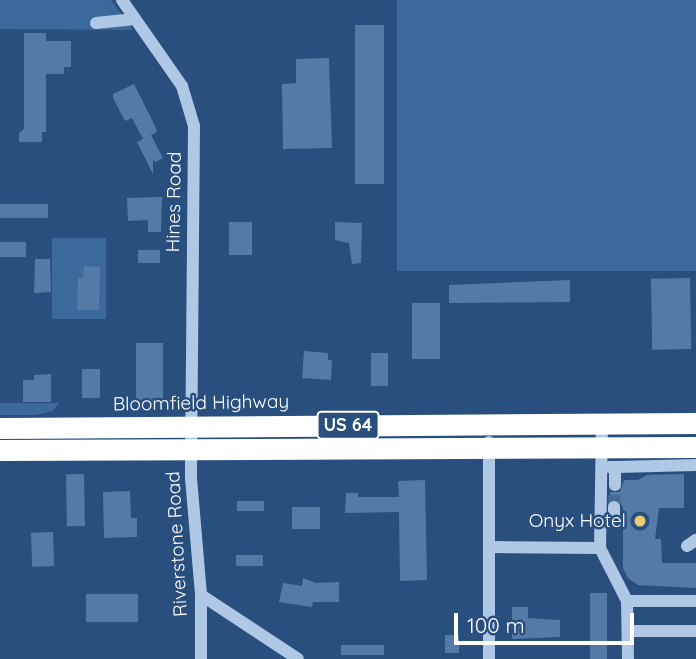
<!DOCTYPE html>
<html>
<head>
<meta charset="utf-8">
<style>
  body { margin:0 }
  #map { position:relative; width:696px; height:659px; overflow:hidden; background:#284f7e; font-family:Quicksand,sans-serif }
  div>[style] { position:absolute }
  .green>* { inset:0; background:#3c699b; transform-origin:0 0 }
  .building>* { inset:0; background:#547ba8; transform-origin:0 0 }
  .minor-tunnel>* { height:12px; margin-top:-6px; transform-origin:0; background:repeating-linear-gradient(90deg,#486991 0 12px,transparent 0 18px) }
  .minor>* { height:12px; margin:-6px; padding:0 6px; transform-origin:6px; border-radius:6px; background:#aec8e5 }
  .highway>* { height:21px; margin:-10.5px; padding:0 10.5px; transform-origin:10.5px; border-radius:10.5px; background:#fff }
  .dots>* { width:19px; height:19px; translate:-50% -50%; box-sizing:border-box; border:4px solid #284f7e; border-radius:50% }
  span { translate:-50% -50%; white-space:nowrap; text-align:center; line-height:1.15; -webkit-text-stroke:5px #284f7e; paint-order:stroke }
  .shield-label span { padding:2px 5px; background:#284f7e; border:2px solid; border-radius:5px; -webkit-text-stroke-width:0 }
  .shield-label { font-size:18px; color:#fff; font-weight:700 }
  .street-label { font-size:19px; color:#fff }
  .poi-label { font-size:19px; color:#fff }
  .right { translate:-100% -50%; text-align:right }
  .scale { position:absolute; left:454px; top:613px; width:180px; height:32px; box-sizing:border-box; border:4px solid #fff; border-top:0; padding-left:9px; font-size:21px; line-height:24px; white-space:nowrap; color:#fff; -webkit-text-stroke:5px #284f7e; paint-order:stroke }
</style>
</head>
<body>
<div id="map">
  <div class="green">
    <div style="clip-path:polygon(0 0,111px 0,133px 30px,0 29px)"></div>
    <div style="left:397px;top:0;width:299px;height:271px"></div>
    <div style="left:52px;top:238px;width:54px;height:81px"></div>
    <div style="clip-path:polygon(0 403px,59px 403px,53px 411px,36px 415px,0 415px)"></div>
  </div>
  <div class="building">
    <div style="left:384px;top:25px;width:159px;height:29px;rotate:90deg"></div>
    <div style="clip-path:polygon(24px 33px,46px 33px,46px 41px,71px 41px,71px 67px,64px 67px,64px 74px,46px 74px,46px 132px,42px 132px,42px 142px,19px 142px,19px 133px,24px 129px)"></div>
    <div style="clip-path:polygon(329px 58px,332px 148px,283px 149px,282px 84px,296px 83px,296px 59px)"></div>
    <div style="clip-path:polygon(134px 84px,155px 126px,157px 132px,151px 135px,163px 158px,155px 162px,153px 159px,153px 174px,137px 142px,143px 139px,132px 118px,125px 121px,113px 98px,113px 94px)"></div>
    <div style="clip-path:polygon(162px 197px,161px 232px,148px 232px,148px 220px,128px 221px,127px 198px)"></div>
    <div style="left:48px;top:204px;width:14px;height:48px;rotate:90deg"></div>
    <div style="left:229px;top:222px;width:23px;height:33px"></div>
    <div style="clip-path:polygon(335px 222px,362px 223px,361px 263px,352px 264px,349px 243px,335px 240px)"></div>
    <div style="left:0;top:242px;width:26px;height:15px"></div>
    <div style="left:160px;top:250px;width:13px;height:22px;rotate:90deg"></div>
    <div style="clip-path:polygon(35px 259px,50px 259px,51px 292px,34px 293px)"></div>
    <div style="clip-path:polygon(84px 266px,100px 267px,99px 310px,77px 310px,78px 278px,83px 278px)"></div>
    <div style="left:690px;top:278px;width:71px;height:39px;rotate:89deg"></div>
    <div style="clip-path:polygon(570px 280px,570px 302px,449px 303px,449px 285px)"></div>
    <div style="left:412px;top:303px;width:28px;height:56px"></div>
    <div style="left:136px;top:343px;width:27px;height:60px"></div>
    <div style="clip-path:polygon(304px 351px,328px 353px,328px 360px,332px 360px,331px 380px,302px 378px)"></div>
    <div style="left:371px;top:353px;width:17px;height:33px"></div>
    <div style="left:82px;top:369px;width:18px;height:29px"></div>
    <div style="clip-path:polygon(51px 374px,51px 402px,23px 402px,23px 380px,34px 380px,34px 375px)"></div>
    <div style="left:84px;top:474px;width:52px;height:18px;rotate:89deg"></div>
    <div style="clip-path:polygon(684px 474px,684px 508px,659px 508px,655px 539px,661px 539px,662px 563px,696px 563px,696px 588px,638px 585px,628px 578px,623px 568px,623px 507px,618px 499px,610px 500px,610px 492px,620px 492px,624px 480px,638px 480px,647px 475px)"></div>
    <div style="clip-path:polygon(425px 480px,427px 580px,400px 581px,399px 512px,345px 513px,346px 493px,358px 493px,358px 497px,399px 497px,398px 481px)"></div>
    <div style="clip-path:polygon(130px 491px,131px 518px,137px 518px,137px 537px,104px 538px,103px 492px)"></div>
    <div style="left:237px;top:501px;width:27px;height:10px"></div>
    <div style="left:320px;top:507px;width:22px;height:28px;rotate:90deg"></div>
    <div style="left:53px;top:532px;width:34px;height:22px;rotate:88deg"></div>
    <div style="left:236px;top:555px;width:27px;height:11px"></div>
    <div style="clip-path:polygon(303px 578px,316px 583px,339px 582px,339px 602px,313px 602px,312px 607px,279px 602px,283px 583px,302px 586px)"></div>
    <div style="left:590px;top:593px;width:17px;height:66px"></div>
    <div style="left:86px;top:594px;width:52px;height:28px"></div>
    <div style="clip-path:polygon(512px 607px,528px 607px,528px 618px,560px 620px,560px 637px,512px 639px)"></div>
    <div style="left:445px;top:635px;width:14px;height:18px"></div>
    <div style="left:341px;top:645px;width:43px;height:10px"></div>
  </div>
  <div class="minor-tunnel">
    <div style="left:614px;top:507px;width:22px;rotate:-87deg"></div>
  </div>
  <div class="minor">
    <div style="left:122px;top:0;width:105px;rotate:55.1deg"></div>
    <div style="left:182px;top:86px;width:42px;rotate:73.3deg"></div>
    <div style="left:194px;top:126px;width:352px;rotate:90.5deg"></div>
    <div style="left:191px;top:478px;width:117px;rotate:85.1deg"></div>
    <div style="left:201px;top:595px;width:64px;rotate:90deg"></div>
    <div style="left:96px;top:23px;width:39px;rotate:-6deg"></div>
    <div style="left:602px;top:424px;width:124px;rotate:90.9deg"></div>
    <div style="left:600px;top:548px;width:59px;rotate:63deg"></div>
    <div style="left:627px;top:601px;width:69px"></div>
    <div style="left:609px;top:467px;width:6px"></div>
    <div style="left:615px;top:467px;width:18px;rotate:90deg"></div>
    <div style="left:615px;top:467px;width:81px;rotate:-1.4deg"></div>
    <div style="left:600px;top:520px;width:14px"></div>
    <div style="left:614px;top:520px;width:13px;rotate:-90deg"></div>
    <div style="left:687px;top:546px;width:11px;rotate:-34deg"></div>
    <div style="left:490px;top:547px;width:110px;rotate:0.5deg"></div>
    <div style="left:201px;top:595px;width:116px;rotate:33.4deg"></div>
    <div style="left:627px;top:601px;width:58px;rotate:89deg"></div>
    <div style="left:628px;top:631px;width:68px"></div>
    <div style="left:489px;top:659px;width:217px;rotate:-90deg"></div>
  </div>
  <div class="highway">
    <div style="left:0;top:428px;width:696px;rotate:-0.41deg"></div>
    <div style="left:0;top:450px;width:696px;rotate:-0.25deg"></div>
  </div>
  <div class="dots">
    <div style="left:640px;top:521px;background:#ecc774"></div>
  </div>
  <div class="shield-label">
    <span style="left:348px;top:425px">US 64</span>
  </div>
  <div class="street-label">
    <span style="left:174px;top:202px;rotate:-89deg">Hines Road</span>
    <span style="left:201px;top:403px;rotate:-1deg">Bloomfield Highway</span>
    <span style="left:177px;top:544px;rotate:-93deg">Riverstone Road</span>
  </div>
  <div class="poi-label">
    <span class="right" style="left:626px;top:521px">Onyx Hotel</span>
  </div>
  <div class="scale">100 m</div>
</div>
</body>
</html>
